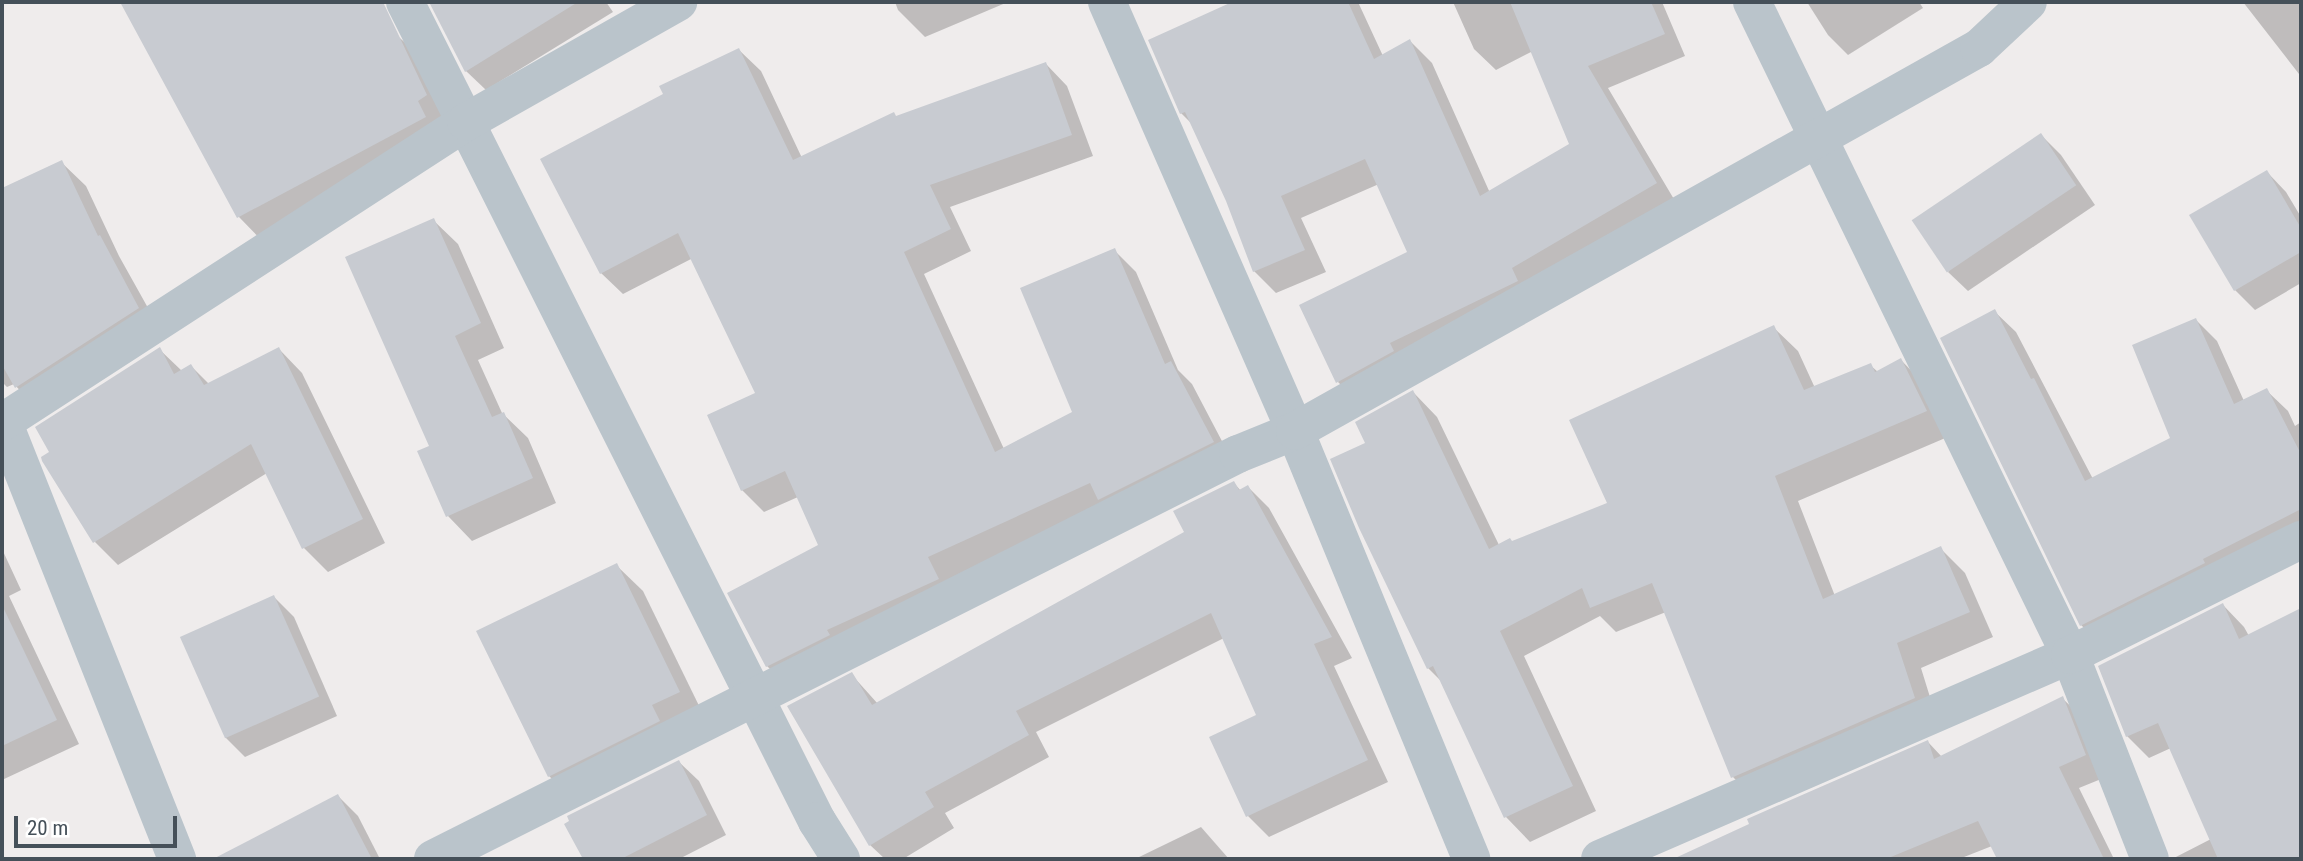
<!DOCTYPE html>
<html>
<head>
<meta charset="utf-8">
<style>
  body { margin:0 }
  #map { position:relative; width:2303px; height:861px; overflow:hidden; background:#efecec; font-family:"Roboto Condensed",sans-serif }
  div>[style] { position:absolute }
  .shadow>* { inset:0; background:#0003 }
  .building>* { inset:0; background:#c8cbd1; transform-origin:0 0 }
  .street>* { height:38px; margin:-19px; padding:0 19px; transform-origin:19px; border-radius:19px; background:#bac4cb }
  span { translate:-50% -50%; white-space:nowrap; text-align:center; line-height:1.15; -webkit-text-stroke:6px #fff; paint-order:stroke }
  .frame { position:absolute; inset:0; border:4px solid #455059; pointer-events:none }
  .scale { position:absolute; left:14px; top:816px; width:163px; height:32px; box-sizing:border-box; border:4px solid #455059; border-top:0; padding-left:9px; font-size:21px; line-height:24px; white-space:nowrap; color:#455059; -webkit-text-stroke:5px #fff; paint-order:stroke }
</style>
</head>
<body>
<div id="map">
  <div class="shadow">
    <div style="clip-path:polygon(122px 2px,376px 2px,391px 30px,422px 58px,455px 125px,268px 247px,239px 217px)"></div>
    <div style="clip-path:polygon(437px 2px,606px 2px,613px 12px,486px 90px,466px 71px,433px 5px)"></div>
    <div style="clip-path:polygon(895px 2px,1008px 2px,925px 37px,898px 10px)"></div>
    <div style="clip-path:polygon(1236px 2px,1358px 2px,1383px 56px,1410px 41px,1432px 63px,1490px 193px,1571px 144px,1533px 51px,1496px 70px,1474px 49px,1453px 2px,1662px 2px,1685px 56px,1608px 88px,1678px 206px,1360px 404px,1338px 382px,1409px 253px,1379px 184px,1301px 218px,1326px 272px,1276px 293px,1254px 271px,1228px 201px,1192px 124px,1181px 113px,1150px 41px)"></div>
    <div style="clip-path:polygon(1807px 2px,1919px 2px,1923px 8px,1848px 55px,1828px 35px)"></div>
    <div style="clip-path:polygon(2243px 2px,2301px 2px,2301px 77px,2299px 74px)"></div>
    <div style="clip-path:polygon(739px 50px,761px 71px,802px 158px,898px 118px,1046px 64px,1067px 86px,1093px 156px,950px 207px,971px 251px,924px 274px,1004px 449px,1074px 413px,1114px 250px,1136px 272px,1178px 370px,1192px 384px,1234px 464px,789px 688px,767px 666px,820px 545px,798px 497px,764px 512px,742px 490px,758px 394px,693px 258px,623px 294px,601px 273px,666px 95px)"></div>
    <div style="clip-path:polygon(2041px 135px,2061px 155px,2095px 205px,1968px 291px,1948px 272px)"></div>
    <div style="clip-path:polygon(61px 162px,86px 186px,119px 256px,162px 333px,40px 412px,14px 384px,7px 387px,2px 382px,2px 190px)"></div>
    <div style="clip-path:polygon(2267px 172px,2286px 192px,2301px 217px,2301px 283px,2255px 310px,2235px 290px)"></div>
    <div style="clip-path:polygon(433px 220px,458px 244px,504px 348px,478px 360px,502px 413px,528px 438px,556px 503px,472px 541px,448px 516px,420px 452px,431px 447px)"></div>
    <div style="clip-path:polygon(1994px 311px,2016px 332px,2093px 479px,2172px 438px,2196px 320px,2217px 341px,2244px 401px,2266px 390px,2288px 411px,2295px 426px,2301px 422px,2301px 541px,2103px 646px,2081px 625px)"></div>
    <div style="clip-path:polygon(1773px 327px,1798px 351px,1815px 388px,1870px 365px,1878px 372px,1901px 360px,1925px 385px,1950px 436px,1798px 501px,1835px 596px,1941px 549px,1965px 573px,1993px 637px,1921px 668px,1938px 723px,1757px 802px,1733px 777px,1666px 612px,1616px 632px,1600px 616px,1524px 656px,1596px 811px,1530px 842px,1506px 817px,1444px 684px,1428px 668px,1368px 444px,1413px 392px,1437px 417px,1499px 545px,1513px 543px,1609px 503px)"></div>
    <div style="clip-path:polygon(159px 349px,182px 371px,191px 366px,209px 384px,279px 349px,302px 373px,385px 543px,328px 572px,304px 548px,267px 473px,118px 565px,95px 542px)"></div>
    <div style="clip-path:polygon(1234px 483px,1241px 491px,1248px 487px,1269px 508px,1352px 658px,1334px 666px,1388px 782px,1269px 837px,1248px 816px,1258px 716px,1224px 638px,1036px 732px,1049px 757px,945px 813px,954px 828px,903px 859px,885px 859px,870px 845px,852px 675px,878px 704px,1186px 533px)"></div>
    <div style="clip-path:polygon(2px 549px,21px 590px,9px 596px,79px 744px,2px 780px)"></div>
    <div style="clip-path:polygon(616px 565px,643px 591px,705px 718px,576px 802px,549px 776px)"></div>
    <div style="clip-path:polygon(274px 597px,294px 617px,337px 716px,245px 757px,225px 737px)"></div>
    <div style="clip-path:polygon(2223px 605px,2244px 627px,2249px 636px,2301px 610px,2301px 859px,2172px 859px,2211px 839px,2171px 748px,2149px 758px,2127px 736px)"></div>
    <div style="clip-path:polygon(2062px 698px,2084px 719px,2106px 777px,2079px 788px,2114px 859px,1999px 859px,1992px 846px,1959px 859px,1692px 859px,1928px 742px,1942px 757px)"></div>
    <div style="clip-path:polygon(679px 762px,699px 781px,726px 835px,679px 859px,585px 859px,566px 824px)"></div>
    <div style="clip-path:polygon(338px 796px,358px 816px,380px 859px,217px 859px)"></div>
    <div style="clip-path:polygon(1201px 827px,1229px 859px,1135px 859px)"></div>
  </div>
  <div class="building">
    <div style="clip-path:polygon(120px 2px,383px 2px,427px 95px,418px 101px,426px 117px,237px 218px)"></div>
    <div style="clip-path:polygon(429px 2px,578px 2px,465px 72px)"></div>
    <div style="clip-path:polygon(1232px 2px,1348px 2px,1374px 59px,1410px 39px,1480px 196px,1569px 144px,1510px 2px,1651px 2px,1665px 34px,1588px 66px,1657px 183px,1512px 268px,1518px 281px,1390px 343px,1394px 351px,1336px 383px,1299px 305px,1407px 252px,1365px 159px,1281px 196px,1305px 250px,1253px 272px,1226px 201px,1185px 112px,1180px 114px,1148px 40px)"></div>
    <div style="clip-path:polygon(739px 48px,793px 160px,894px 112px,896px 116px,1046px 62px,1072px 135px,930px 185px,951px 229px,904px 252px,995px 452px,1072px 412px,1020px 288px,1115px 248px,1165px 364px,1171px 361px,1214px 442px,1098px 500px,1090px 483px,928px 557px,939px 579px,827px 630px,830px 635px,766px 667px,727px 593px,818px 545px,785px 471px,741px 491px,707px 415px,755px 393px,678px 233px,600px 274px,540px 159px,663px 94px,659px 86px)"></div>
    <div style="left:2041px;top:133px;width:63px;height:156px;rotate:56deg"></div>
    <div style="clip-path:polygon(62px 160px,98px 236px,100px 235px,139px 308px,15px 388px,2px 365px,2px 188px)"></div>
    <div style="clip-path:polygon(2267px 170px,2301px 228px,2301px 252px,2234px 291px,2189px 215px)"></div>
    <div style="clip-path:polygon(434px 218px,481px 323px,455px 336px,492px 417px,504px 412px,533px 478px,446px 517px,417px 451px,429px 446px,345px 257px)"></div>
    <div style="clip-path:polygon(1995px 309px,2031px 379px,2034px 378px,2085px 481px,2170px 438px,2132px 345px,2196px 318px,2234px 404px,2267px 388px,2301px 454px,2301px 509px,2203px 559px,2205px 563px,2080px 626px,1940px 338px)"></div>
    <div style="clip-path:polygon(1774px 325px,1804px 390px,1871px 363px,1875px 372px,1901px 358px,1927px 411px,1775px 476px,1823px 599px,1941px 546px,1970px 612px,1897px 643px,1915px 698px,1731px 778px,1652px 583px,1590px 608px,1582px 588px,1500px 631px,1573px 786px,1504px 818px,1433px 666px,1427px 669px,1359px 528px,1330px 459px,1365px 443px,1355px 422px,1413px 390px,1489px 549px,1510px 538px,1512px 541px,1607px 503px,1569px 420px)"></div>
    <div style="clip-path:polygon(160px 347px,174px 374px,191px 364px,204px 385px,279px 347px,363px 519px,302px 549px,251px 444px,93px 543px,42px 461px,41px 457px,49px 452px,35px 427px)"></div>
    <div style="clip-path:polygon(1234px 481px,1239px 490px,1248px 485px,1332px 637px,1314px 644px,1368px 760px,1246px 817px,1209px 737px,1256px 715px,1211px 613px,1016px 711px,1029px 735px,925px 792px,934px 807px,869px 846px,787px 706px,852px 672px,872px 705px,1184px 532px,1173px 511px)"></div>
    <div style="clip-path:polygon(617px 563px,680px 692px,652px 705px,660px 721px,548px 777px,476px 631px)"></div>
    <div style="left:274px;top:595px;width:111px;height:103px;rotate:66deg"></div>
    <div style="clip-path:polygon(2223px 603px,2239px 639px,2301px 608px,2301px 859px,2218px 859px,2158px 723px,2126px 737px,2098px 666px)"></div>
    <div style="clip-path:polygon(2px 605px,57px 720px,2px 746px)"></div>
    <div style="clip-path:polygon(2063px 696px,2086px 755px,2059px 767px,2104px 859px,1997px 859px,1978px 821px,1886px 859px,1673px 859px,1749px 824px,1747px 819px,1928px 740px,1934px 759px)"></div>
    <div style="clip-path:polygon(679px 760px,707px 815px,621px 859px,583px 859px,564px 824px,569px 821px,567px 816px)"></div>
    <div style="clip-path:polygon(338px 794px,372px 859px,213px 859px)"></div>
  </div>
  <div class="street">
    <div style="left:405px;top:2px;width:917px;rotate:63.3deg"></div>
    <div style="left:817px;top:821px;width:45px;rotate:57.7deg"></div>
    <div style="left:1107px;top:2px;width:468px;rotate:66.3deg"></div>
    <div style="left:1295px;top:431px;width:463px;rotate:67.6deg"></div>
    <div style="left:1752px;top:2px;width:726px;rotate:64.03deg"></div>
    <div style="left:2070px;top:655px;width:219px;rotate:68.6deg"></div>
    <div style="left:2px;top:419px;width:474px;rotate:68.3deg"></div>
    <div style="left:3px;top:422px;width:552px;rotate:-32.94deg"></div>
    <div style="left:466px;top:122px;width:244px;rotate:-29.5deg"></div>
    <div style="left:433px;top:859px;width:901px;rotate:-26.71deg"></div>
    <div style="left:1238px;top:454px;width:61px;rotate:-22deg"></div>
    <div style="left:1295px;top:431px;width:784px;rotate:-29.25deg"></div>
    <div style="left:1979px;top:48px;width:67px;rotate:-43.2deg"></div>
    <div style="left:1600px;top:859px;width:512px;rotate:-23.46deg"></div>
    <div style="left:2070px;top:655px;width:258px;rotate:-26.5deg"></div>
  </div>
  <div class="frame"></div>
  <div class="scale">20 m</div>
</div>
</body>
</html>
